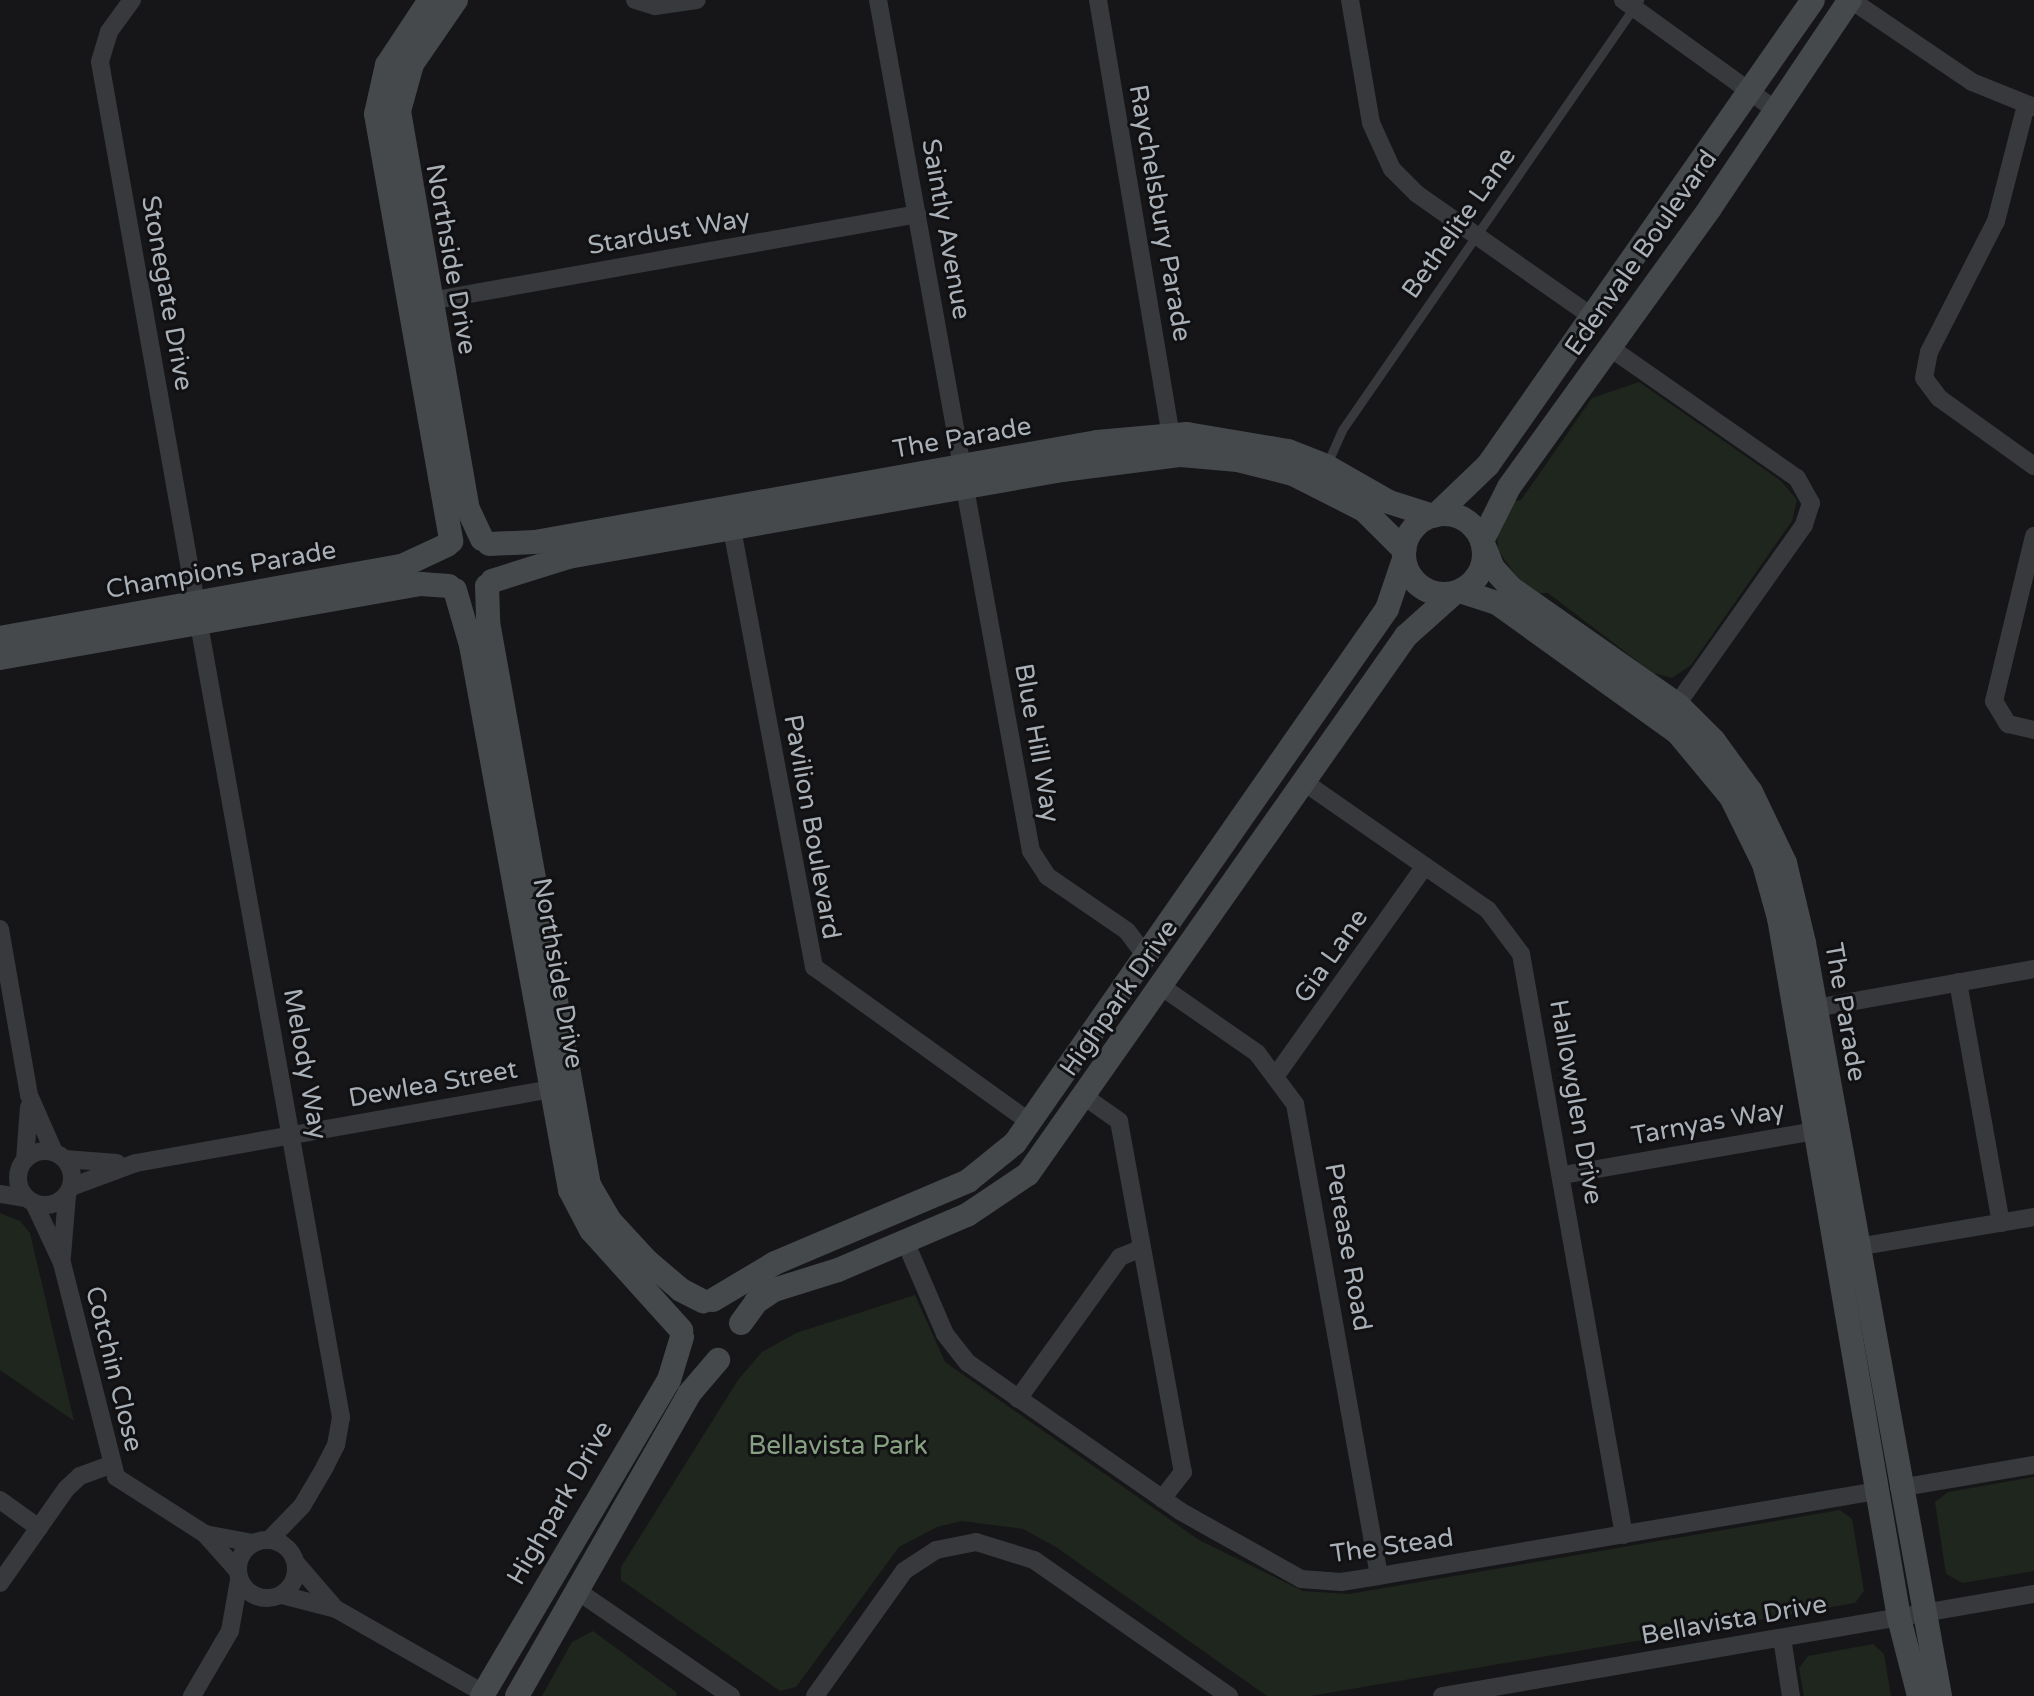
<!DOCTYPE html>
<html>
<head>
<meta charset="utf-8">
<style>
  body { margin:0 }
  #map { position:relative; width:2034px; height:1696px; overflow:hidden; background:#161618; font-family:"Varela Round",sans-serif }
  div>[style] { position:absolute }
  .green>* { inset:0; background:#1f261e }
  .lane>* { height:9px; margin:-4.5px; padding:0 4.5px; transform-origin:4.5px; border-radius:4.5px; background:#37393d }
  .street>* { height:18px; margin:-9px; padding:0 9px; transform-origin:9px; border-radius:9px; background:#37393d }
  .street>.ring { margin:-9px; padding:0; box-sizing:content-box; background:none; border:18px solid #37393d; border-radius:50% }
  .secondary>* { height:24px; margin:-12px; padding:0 12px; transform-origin:12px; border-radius:12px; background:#45494c }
  .secondary>.ring { margin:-12px; padding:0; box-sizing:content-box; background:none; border:24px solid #45494c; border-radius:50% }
  span { translate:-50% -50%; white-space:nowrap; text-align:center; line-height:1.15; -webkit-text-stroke:6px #111113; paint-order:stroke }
  .street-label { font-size:26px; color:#a9b0b7 }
  .park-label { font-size:26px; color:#86a181 }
</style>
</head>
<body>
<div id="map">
  <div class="green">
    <div style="clip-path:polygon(1639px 382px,1781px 481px,1797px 500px,1792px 521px,1691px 665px,1672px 678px,1653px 673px,1548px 593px,1536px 593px,1516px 576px,1498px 550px,1497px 534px,1512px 502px,1521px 500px,1592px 398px)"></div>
    <div style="clip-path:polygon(0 1213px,20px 1221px,30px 1233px,74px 1421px,0 1370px)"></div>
    <div style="clip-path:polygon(915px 1295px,945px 1362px,1199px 1540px,1303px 1591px,1349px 1594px,1840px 1510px,1852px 1519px,1864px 1591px,1855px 1603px,1684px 1633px,1310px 1696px,1267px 1696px,1056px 1547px,1023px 1529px,962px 1521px,937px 1527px,899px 1547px,796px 1687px,780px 1691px,621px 1580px,621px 1567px,738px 1380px,762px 1352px,796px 1333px)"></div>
    <div style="clip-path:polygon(2034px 1477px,2034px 1571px,1963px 1583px,1946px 1574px,1935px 1502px,1948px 1492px)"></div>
    <div style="clip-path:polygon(593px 1631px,676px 1692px,677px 1696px,542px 1696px,572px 1642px)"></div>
    <div style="clip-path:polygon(1873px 1644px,1884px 1654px,1891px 1696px,1804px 1696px,1799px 1668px,1808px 1656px)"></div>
  </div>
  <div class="lane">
    <div style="left:1327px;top:464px;width:37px;rotate:-66deg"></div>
    <div style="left:1342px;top:430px;width:523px;rotate:-55.37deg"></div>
  </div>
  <div class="street">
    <div style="left:132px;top:0;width:39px;rotate:126deg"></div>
    <div style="left:109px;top:32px;width:31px;rotate:107deg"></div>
    <div style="left:100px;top:62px;width:549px;rotate:79.94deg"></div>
    <div style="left:635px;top:0;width:21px;rotate:17deg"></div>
    <div style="left:655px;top:6px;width:42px;rotate:-8.1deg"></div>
    <div style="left:878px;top:0;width:474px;rotate:79.8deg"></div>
    <div style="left:1098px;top:0;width:441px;rotate:80.5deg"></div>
    <div style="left:1350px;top:0;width:125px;rotate:80.3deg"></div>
    <div style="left:1371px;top:123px;width:51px;rotate:65.5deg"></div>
    <div style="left:1392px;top:169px;width:35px;rotate:45deg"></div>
    <div style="left:1417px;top:194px;width:213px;rotate:35deg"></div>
    <div style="left:1623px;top:0;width:186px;rotate:35.8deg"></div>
    <div style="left:1851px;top:0;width:146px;rotate:34.1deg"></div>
    <div style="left:1972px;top:82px;width:67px;rotate:22deg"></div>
    <div style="left:2026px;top:105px;width:120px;rotate:104.5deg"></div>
    <div style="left:1996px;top:221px;width:147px;rotate:117.1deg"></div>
    <div style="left:1929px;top:352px;width:26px;rotate:101deg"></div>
    <div style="left:1924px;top:378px;width:25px;rotate:53deg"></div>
    <div style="left:1939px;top:398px;width:117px;rotate:35.6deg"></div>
    <div style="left:430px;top:301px;width:495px;rotate:-10.1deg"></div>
    <div style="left:1609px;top:347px;width:229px;rotate:34.9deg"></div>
    <div style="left:1797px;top:478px;width:29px;rotate:61deg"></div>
    <div style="left:1811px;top:503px;width:23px;rotate:108deg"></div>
    <div style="left:1804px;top:525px;width:232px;rotate:125.3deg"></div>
    <div style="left:965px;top:488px;width:369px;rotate:79.7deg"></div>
    <div style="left:1031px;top:851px;width:30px;rotate:57deg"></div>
    <div style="left:1047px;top:876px;width:97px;rotate:34.5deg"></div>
    <div style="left:1127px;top:931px;width:31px;rotate:53deg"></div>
    <div style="left:732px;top:529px;width:446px;rotate:79.4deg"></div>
    <div style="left:814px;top:967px;width:266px;rotate:35.7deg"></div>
    <div style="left:2034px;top:536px;width:170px;rotate:103.6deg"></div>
    <div style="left:1994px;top:701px;width:27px;rotate:59deg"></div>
    <div style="left:2008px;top:724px;width:27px;rotate:13deg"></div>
    <div style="left:199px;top:624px;width:806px;rotate:79.85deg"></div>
    <div style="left:341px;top:1417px;width:28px;rotate:100deg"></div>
    <div style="left:336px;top:1445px;width:25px;rotate:117deg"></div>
    <div style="left:325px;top:1467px;width:45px;rotate:120.5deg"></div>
    <div style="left:302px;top:1506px;width:47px;rotate:134.1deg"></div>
    <div style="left:1304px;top:782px;width:224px;rotate:34.8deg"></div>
    <div style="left:1488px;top:910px;width:55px;rotate:53.1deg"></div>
    <div style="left:1521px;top:954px;width:590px;rotate:79.95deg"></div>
    <div style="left:0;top:929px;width:169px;rotate:80.1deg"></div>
    <div style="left:29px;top:1095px;width:62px;rotate:66.3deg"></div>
    <div style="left:1958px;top:982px;width:245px;rotate:79.9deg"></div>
    <div style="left:1162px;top:987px;width:116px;rotate:34.8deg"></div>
    <div style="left:1257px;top:1053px;width:64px;rotate:53.3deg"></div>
    <div style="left:1295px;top:1104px;width:479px;rotate:79.9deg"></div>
    <div style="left:1804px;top:1010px;width:234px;rotate:-10.1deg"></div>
    <div style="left:1277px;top:1074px;width:255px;rotate:-54.6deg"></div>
    <div style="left:1085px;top:1097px;width:42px;rotate:35.2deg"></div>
    <div style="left:1119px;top:1121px;width:357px;rotate:79.7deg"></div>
    <div style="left:1183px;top:1472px;width:34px;rotate:128deg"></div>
    <div class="ring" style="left:18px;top:1151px;width:36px;height:36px"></div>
    <div style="left:65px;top:1159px;width:52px;rotate:4.4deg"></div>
    <div style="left:25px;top:1160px;width:53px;rotate:-85.7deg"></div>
    <div style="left:1563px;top:1175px;width:257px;rotate:-9.9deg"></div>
    <div style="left:71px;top:1187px;width:69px;rotate:-20.3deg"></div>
    <div style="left:136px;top:1163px;width:421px;rotate:-10.1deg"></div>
    <div style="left:0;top:1194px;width:26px;rotate:9deg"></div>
    <div style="left:34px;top:1203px;width:66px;rotate:65deg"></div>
    <div style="left:62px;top:1263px;width:221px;rotate:75.8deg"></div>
    <div style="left:116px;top:1477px;width:106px;rotate:32.6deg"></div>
    <div style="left:205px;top:1534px;width:48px;rotate:48.4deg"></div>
    <div style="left:905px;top:1241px;width:101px;rotate:66.7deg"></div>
    <div style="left:945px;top:1334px;width:37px;rotate:52deg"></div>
    <div style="left:968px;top:1363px;width:259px;rotate:34.9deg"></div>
    <div style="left:1180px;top:1511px;width:139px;rotate:29.3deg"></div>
    <div style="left:1301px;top:1579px;width:40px;rotate:4.3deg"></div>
    <div style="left:1341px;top:1582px;width:38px;rotate:-9deg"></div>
    <div style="left:1379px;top:1576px;width:505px;rotate:-9.69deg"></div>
    <div style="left:1857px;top:1247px;width:180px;rotate:-9.6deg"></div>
    <div style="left:62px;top:1256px;width:61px;rotate:-85.3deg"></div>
    <div style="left:1018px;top:1399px;width:175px;rotate:-54.3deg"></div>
    <div style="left:1120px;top:1257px;width:22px;rotate:-22deg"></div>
    <div style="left:1899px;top:1488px;width:137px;rotate:-9.7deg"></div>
    <div style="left:0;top:1500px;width:48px;rotate:35.7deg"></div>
    <div style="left:205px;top:1534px;width:49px;rotate:10.6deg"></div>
    <div class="ring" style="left:238px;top:1540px;width:40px;height:40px"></div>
    <div style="left:296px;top:1563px;width:57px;rotate:49.3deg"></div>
    <div style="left:0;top:1583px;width:115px;rotate:-54.9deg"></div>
    <div style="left:66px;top:1489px;width:19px;rotate:-43deg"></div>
    <div style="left:80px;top:1476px;width:32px;rotate:-20deg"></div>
    <div style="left:576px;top:1590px;width:188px;rotate:34.4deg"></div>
    <div style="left:282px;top:1595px;width:56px;rotate:14.5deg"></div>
    <div style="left:336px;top:1609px;width:169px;rotate:29.7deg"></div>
    <div style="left:1782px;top:1638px;width:59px;rotate:81.2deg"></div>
    <div style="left:192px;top:1696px;width:75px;rotate:-59.7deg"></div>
    <div style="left:230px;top:1631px;width:52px;rotate:-80deg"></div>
    <div style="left:815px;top:1696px;width:153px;rotate:-54.5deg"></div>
    <div style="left:904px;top:1571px;width:38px;rotate:-33deg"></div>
    <div style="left:936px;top:1550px;width:41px;rotate:-11.3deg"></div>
    <div style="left:976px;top:1542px;width:61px;rotate:17.2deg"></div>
    <div style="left:1034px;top:1560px;width:238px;rotate:34.9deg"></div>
    <div style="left:1442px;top:1696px;width:601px;rotate:-9.78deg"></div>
  </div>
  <div class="secondary">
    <div style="left:430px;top:0;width:78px;rotate:123.5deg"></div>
    <div style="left:387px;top:65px;width:50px;rotate:102.7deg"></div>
    <div style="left:376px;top:114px;width:434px;rotate:80deg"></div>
    <div style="left:456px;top:0;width:78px;rotate:124.5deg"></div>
    <div style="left:412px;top:64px;width:49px;rotate:105.5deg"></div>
    <div style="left:399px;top:111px;width:404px;rotate:80.2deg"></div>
    <div style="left:468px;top:509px;width:33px;rotate:65deg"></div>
    <div class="ring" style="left:1404px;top:514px;width:56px;height:56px"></div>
    <div style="left:1436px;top:515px;width:72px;rotate:-43.9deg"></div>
    <div style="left:1488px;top:465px;width:567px;rotate:-55.05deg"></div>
    <div style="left:1482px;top:541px;width:60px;rotate:-63.4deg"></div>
    <div style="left:1509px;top:487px;width:344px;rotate:-54.2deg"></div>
    <div style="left:1710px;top:208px;width:251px;rotate:-56.1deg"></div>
    <div style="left:489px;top:544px;width:46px;rotate:-2.5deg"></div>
    <div style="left:535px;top:542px;width:571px;rotate:-10.09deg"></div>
    <div style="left:1097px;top:442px;width:90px;rotate:-5.1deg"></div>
    <div style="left:1187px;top:434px;width:102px;rotate:9.6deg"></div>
    <div style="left:1288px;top:451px;width:41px;rotate:21.5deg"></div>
    <div style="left:1326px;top:466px;width:73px;rotate:29.7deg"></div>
    <div style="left:1389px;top:502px;width:46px;rotate:17.7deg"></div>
    <div style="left:1484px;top:546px;width:24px;rotate:68deg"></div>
    <div style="left:1493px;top:568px;width:27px;rotate:48deg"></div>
    <div style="left:1511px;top:588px;width:204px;rotate:35deg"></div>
    <div style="left:1678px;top:705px;width:51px;rotate:45deg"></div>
    <div style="left:1714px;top:741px;width:63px;rotate:54deg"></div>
    <div style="left:1751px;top:792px;width:79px;rotate:64.4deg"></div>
    <div style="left:1785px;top:863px;width:82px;rotate:76.6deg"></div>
    <div style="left:1804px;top:943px;width:765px;rotate:79.76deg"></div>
    <div style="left:492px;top:581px;width:80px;rotate:-17.5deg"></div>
    <div style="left:568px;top:557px;width:502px;rotate:-9.99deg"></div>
    <div style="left:1062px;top:470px;width:120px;rotate:-7.2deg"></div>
    <div style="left:1181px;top:455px;width:57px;rotate:5deg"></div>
    <div style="left:1238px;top:460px;width:57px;rotate:14.3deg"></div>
    <div style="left:1293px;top:474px;width:80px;rotate:26.9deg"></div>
    <div style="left:1364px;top:510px;width:57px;rotate:45deg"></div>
    <div style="left:487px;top:586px;width:36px;rotate:88deg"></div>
    <div style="left:488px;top:622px;width:572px;rotate:79.83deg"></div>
    <div style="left:589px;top:1185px;width:42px;rotate:59.7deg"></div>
    <div style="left:610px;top:1221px;width:53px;rotate:47.3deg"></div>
    <div style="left:646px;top:1260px;width:46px;rotate:40.6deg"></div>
    <div style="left:681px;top:1290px;width:25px;rotate:27deg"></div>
    <div style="left:455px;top:590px;width:57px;rotate:73.8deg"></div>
    <div style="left:471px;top:645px;width:554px;rotate:79.7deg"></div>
    <div style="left:570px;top:1190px;width:45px;rotate:62.3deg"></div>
    <div style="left:591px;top:1230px;width:135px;rotate:48deg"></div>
    <div style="left:1460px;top:591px;width:39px;rotate:18deg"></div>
    <div style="left:1497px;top:603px;width:223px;rotate:35.7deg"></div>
    <div style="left:1678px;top:733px;width:83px;rotate:50.4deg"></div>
    <div style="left:1731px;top:797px;width:75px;rotate:63.8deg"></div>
    <div style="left:1764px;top:864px;width:56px;rotate:74.5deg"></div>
    <div style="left:1779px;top:918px;width:710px;rotate:80.27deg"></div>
    <div style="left:1899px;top:1618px;width:81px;rotate:75.6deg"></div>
    <div style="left:0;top:638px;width:408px;rotate:-10.2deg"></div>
    <div style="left:402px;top:566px;width:50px;rotate:-25deg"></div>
    <div style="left:0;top:658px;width:427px;rotate:-10deg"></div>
    <div style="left:421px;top:584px;width:28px;rotate:4deg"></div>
    <div style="left:713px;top:1300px;width:72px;rotate:-30.8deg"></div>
    <div style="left:775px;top:1263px;width:210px;rotate:-23deg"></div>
    <div style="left:968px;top:1181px;width:60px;rotate:-39deg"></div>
    <div style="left:1015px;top:1143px;width:651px;rotate:-55.14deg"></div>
    <div style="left:1387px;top:609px;width:53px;rotate:-71.2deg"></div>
    <div style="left:741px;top:1323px;width:26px;rotate:-54deg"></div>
    <div style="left:756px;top:1302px;width:22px;rotate:-34deg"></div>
    <div style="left:774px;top:1290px;width:67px;rotate:-17.4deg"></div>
    <div style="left:838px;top:1270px;width:140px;rotate:-23.1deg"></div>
    <div style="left:967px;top:1215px;width:73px;rotate:-33.9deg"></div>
    <div style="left:1028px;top:1174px;width:658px;rotate:-54.91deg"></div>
    <div style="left:1406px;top:636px;width:63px;rotate:-41.8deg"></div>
    <div style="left:482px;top:1696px;width:367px;rotate:-59.4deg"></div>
    <div style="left:669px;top:1380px;width:45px;rotate:-73.2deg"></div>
    <div style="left:517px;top:1696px;width:348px;rotate:-60.3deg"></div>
    <div style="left:689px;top:1394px;width:45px;rotate:-49.5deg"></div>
  </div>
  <div class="street-label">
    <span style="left:1160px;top:213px;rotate:80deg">Raychelsbury Parade</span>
    <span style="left:1459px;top:223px;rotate:-55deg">Bethelite Lane</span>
    <span style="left:946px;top:229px;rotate:80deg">Saintly Avenue</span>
    <span style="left:669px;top:232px;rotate:-10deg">Stardust Way</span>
    <span style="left:1641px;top:253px;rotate:-55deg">Edenvale Boulevard</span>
    <span style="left:451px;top:259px;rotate:80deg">Northside Drive</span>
    <span style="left:167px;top:293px;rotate:80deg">Stonegate Drive</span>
    <span style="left:962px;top:438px;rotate:-10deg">The Parade</span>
    <span style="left:221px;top:570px;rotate:-10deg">Champions Parade</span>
    <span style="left:1037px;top:743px;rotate:80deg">Blue Hill Way</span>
    <span style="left:812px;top:827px;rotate:80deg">Pavilion Boulevard</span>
    <span style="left:1331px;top:956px;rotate:-55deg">Gia Lane</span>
    <span style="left:558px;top:973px;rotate:80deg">Northside Drive</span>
    <span style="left:1119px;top:998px;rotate:-55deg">Highpark Drive</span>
    <span style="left:1845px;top:1012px;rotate:80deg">The Parade</span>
    <span style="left:305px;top:1064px;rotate:80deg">Melody Way</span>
    <span style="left:433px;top:1084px;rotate:-10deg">Dewlea Street</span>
    <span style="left:1576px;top:1102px;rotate:80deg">Hallowglen Drive</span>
    <span style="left:1708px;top:1123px;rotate:-10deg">Tarnyas Way</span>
    <span style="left:1348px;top:1247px;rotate:80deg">Perease Road</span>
    <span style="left:114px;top:1369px;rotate:76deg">Cotchin Close</span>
    <span style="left:560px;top:1503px;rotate:-60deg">Highpark Drive</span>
    <span style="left:1392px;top:1546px;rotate:-8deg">The Stead</span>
    <span style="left:1734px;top:1620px;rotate:-10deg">Bellavista Drive</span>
  </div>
  <div class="park-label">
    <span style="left:838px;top:1446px">Bellavista Park</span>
  </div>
</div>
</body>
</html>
